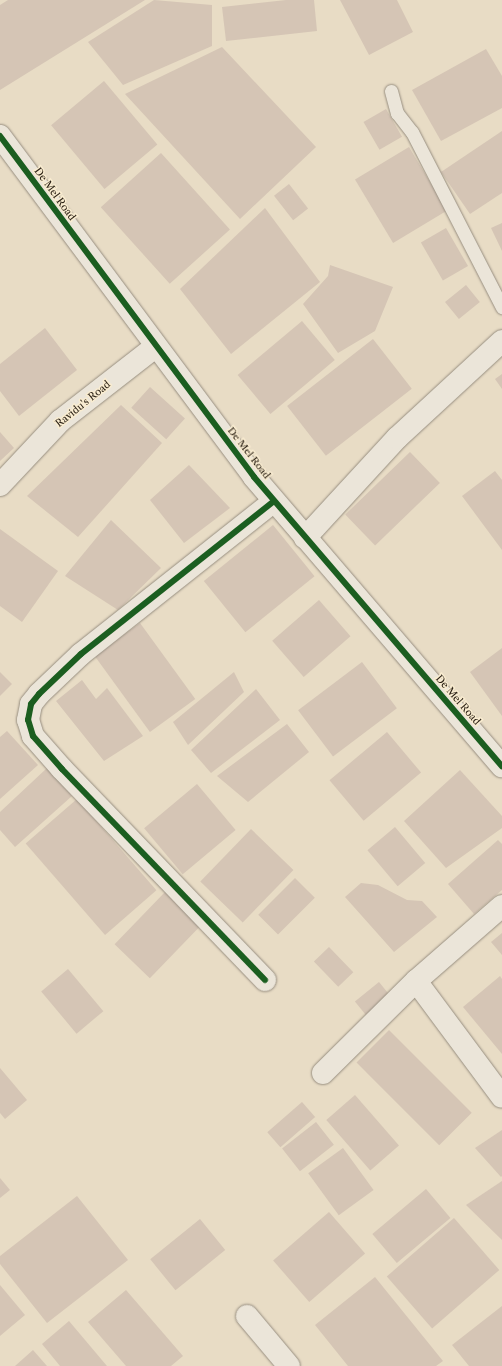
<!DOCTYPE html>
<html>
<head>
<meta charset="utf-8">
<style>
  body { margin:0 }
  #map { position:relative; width:502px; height:1366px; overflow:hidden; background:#e8dcc5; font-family:"Libre Caslon Text",serif }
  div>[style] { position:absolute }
  .building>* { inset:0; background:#d5c5b5; transform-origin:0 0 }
  .roads { filter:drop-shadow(0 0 1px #978e80) drop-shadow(0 0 1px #978e80) }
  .service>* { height:13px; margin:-6.5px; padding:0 6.5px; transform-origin:6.5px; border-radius:6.5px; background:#ebe5d9 }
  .minor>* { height:22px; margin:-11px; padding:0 11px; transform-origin:11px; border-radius:11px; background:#ebe5d9 }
  .cycleway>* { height:6px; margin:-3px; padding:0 3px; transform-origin:3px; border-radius:3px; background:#1b5e20 }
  span { translate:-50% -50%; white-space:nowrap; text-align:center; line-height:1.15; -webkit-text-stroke:3px #f9ecd0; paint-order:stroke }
  .street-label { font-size:10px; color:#2c2216 }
</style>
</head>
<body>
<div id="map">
  <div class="building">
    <div style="clip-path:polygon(8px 0,145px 0,0 90px,0 5px)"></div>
    <div style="clip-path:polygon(154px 0,212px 5px,212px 46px,123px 85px,88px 42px)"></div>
    <div style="clip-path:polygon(286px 0,314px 0,317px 31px,226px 41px,222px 7px)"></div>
    <div style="clip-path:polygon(340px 0,397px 0,413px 32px,369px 55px)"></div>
    <div style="clip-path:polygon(222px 47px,316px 147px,240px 219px,125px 94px)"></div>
    <div style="clip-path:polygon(486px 49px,502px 76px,502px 108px,441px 141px,412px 90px)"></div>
    <div style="left:104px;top:81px;width:83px;height:69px;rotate:50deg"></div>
    <div style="left:386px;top:109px;width:32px;height:26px;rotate:60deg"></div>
    <div style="clip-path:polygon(502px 131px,502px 193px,470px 214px,441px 172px)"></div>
    <div style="left:409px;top:147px;width:74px;height:63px;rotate:59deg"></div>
    <div style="left:161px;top:153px;width:103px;height:81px;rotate:48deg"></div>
    <div style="left:289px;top:184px;width:31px;height:19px;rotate:52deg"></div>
    <div style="clip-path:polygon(265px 208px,320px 282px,231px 354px,180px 289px)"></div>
    <div style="clip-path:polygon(502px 223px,502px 251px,491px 228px)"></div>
    <div style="left:446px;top:228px;width:44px;height:29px;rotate:60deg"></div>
    <div style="clip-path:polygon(330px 265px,393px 287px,375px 331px,338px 353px,303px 304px,328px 276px)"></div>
    <div style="left:466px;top:285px;width:22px;height:27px;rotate:51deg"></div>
    <div style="left:302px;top:321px;width:51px;height:84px;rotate:50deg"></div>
    <div style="clip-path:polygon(45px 328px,77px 370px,19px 416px,0 391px,0 364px)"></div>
    <div style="left:373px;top:339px;width:63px;height:109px;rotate:52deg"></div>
    <div style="clip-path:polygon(502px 374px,502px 389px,495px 379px)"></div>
    <div style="left:150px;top:387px;width:47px;height:28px;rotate:42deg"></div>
    <div style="clip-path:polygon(121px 405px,162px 443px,78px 537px,27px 496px)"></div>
    <div style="clip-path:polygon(0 432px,14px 448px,0 461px)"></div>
    <div style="left:410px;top:452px;width:43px;height:90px;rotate:46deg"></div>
    <div style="clip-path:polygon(189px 465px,230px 508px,184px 543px,150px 500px)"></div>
    <div style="clip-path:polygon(495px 471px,502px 480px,502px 550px,462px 496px)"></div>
    <div style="clip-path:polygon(111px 520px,161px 568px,118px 610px,65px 576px)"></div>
    <div style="left:273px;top:525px;width:66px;height:89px;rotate:51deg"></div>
    <div style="clip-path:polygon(0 529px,58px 571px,22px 622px,0 606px)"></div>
    <div style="left:319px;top:600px;width:48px;height:62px;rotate:49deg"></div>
    <div style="left:140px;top:623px;width:94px;height:56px;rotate:54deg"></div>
    <div style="clip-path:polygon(502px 648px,502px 716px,470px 672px)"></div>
    <div style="left:362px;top:662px;width:58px;height:80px;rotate:53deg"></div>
    <div style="clip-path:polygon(0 672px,12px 684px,0 696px)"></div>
    <div style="clip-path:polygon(234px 672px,244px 692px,188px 745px,173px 722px)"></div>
    <div style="clip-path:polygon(82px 680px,96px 699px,107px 688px,143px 736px,104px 761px,56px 701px)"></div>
    <div style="clip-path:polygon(256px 689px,280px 720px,211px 773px,191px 750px)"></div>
    <div style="clip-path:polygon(287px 724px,309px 752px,248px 802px,217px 776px)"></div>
    <div style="clip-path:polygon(7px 731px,38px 765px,0 799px,0 737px)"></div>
    <div style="left:387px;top:732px;width:53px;height:75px;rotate:50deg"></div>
    <div style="clip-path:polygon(47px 768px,72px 796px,15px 847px,0 830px,0 812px)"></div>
    <div style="clip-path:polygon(460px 770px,502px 816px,502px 828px,446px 868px,404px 821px)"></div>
    <div style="left:197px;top:784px;width:60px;height:69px;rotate:50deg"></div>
    <div style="left:77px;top:799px;width:121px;height:68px;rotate:49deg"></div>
    <div style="left:395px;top:827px;width:47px;height:36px;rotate:50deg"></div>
    <div style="left:251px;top:829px;width:59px;height:73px;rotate:44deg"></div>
    <div style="clip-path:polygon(498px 840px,502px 844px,502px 890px,474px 914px,448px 884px)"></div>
    <div style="left:295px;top:878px;width:28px;height:52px;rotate:45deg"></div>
    <div style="clip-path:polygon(361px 883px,378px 885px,407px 900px,422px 901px,437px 917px,394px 952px,345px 897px)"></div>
    <div style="left:166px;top:891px;width:49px;height:74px;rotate:44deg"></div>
    <div style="clip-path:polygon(502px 933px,502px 955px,491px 942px)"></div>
    <div style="left:329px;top:947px;width:35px;height:21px;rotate:46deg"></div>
    <div style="left:68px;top:969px;width:55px;height:35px;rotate:50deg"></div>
    <div style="clip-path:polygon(500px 976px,502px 979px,502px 1054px,463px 1007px)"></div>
    <div style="left:379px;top:982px;width:19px;height:31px;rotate:51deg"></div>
    <div style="left:389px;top:1030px;width:117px;height:46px;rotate:45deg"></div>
    <div style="clip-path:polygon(0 1068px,27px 1100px,5px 1119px,0 1113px)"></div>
    <div style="left:355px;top:1095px;width:67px;height:38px;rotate:49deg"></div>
    <div style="left:302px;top:1102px;width:20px;height:46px;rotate:49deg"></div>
    <div style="left:316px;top:1122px;width:29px;height:43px;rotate:52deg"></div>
    <div style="clip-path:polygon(502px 1130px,502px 1176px,501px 1177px,475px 1148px)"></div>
    <div style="left:343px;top:1148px;width:52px;height:43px;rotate:54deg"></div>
    <div style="clip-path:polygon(0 1178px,10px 1190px,0 1198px)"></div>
    <div style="clip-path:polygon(502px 1181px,502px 1240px,466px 1205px)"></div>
    <div style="left:426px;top:1189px;width:38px;height:70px;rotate:50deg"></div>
    <div style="clip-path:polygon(77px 1196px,128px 1260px,47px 1323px,0 1264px,0 1256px)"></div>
    <div style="left:329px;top:1212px;width:55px;height:74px;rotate:49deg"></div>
    <div style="left:454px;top:1218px;width:69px;height:89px;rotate:49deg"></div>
    <div style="left:200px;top:1219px;width:40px;height:64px;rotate:51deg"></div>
    <div style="clip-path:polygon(375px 1277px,443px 1361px,436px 1366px,348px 1366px,315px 1325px)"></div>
    <div style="clip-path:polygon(0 1285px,25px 1315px,0 1336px)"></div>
    <div style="clip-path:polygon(126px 1290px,183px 1356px,171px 1366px,126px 1366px,88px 1322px)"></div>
    <div style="clip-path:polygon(502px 1306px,502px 1366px,469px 1366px,452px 1345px)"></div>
    <div style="clip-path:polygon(69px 1321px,107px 1366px,60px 1366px,42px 1344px)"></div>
    <div style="clip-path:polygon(33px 1350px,47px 1366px,15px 1366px)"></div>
  </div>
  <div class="roads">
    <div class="service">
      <div style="left:391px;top:91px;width:23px;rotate:75deg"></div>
      <div style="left:397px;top:113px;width:24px;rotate:52deg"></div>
      <div style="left:412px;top:132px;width:197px;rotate:62.8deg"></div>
    </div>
    <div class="minor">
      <div style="left:0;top:136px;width:425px;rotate:53.3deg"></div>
      <div style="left:254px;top:477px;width:381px;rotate:49.4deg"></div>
      <div style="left:0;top:485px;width:88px;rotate:-46.8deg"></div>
      <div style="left:60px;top:421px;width:120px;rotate:-37.9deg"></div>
      <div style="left:305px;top:538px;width:136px;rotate:-47.4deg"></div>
      <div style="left:397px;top:438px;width:143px;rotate:-42.7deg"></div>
      <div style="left:265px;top:980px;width:293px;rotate:-133.9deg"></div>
      <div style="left:62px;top:769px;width:44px;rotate:-131.3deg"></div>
      <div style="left:33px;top:736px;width:17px;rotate:-107deg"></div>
      <div style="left:28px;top:720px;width:16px;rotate:-79deg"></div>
      <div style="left:31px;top:704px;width:13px;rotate:-51deg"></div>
      <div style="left:39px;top:694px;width:58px;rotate:-43.6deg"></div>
      <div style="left:81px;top:654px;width:246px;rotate:-38.4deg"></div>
      <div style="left:416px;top:981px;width:144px;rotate:53.4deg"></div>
      <div style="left:323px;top:1073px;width:131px;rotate:-44.7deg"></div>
      <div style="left:416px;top:981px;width:114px;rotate:-41.1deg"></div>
      <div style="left:247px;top:1316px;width:65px;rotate:50deg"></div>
    </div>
  </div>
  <div class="cycleway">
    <div style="left:0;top:136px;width:425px;rotate:53.3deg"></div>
    <div style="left:254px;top:477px;width:381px;rotate:49.4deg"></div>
    <div style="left:265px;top:980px;width:293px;rotate:-133.9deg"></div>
    <div style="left:62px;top:769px;width:44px;rotate:-131.3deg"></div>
    <div style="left:33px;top:736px;width:17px;rotate:-107deg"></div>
    <div style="left:28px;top:720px;width:16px;rotate:-79deg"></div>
    <div style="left:31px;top:704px;width:13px;rotate:-51deg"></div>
    <div style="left:39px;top:694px;width:58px;rotate:-43.6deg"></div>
    <div style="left:81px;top:654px;width:246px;rotate:-38.4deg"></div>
  </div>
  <div class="street-label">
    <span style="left:55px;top:194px;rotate:54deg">De Mel Road</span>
    <span style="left:83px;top:404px;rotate:-39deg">Ravidu's Road</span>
    <span style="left:249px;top:453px;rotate:52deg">De Mel Road</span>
    <span style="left:458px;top:700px;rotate:49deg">De Mel Road</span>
  </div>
</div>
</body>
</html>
